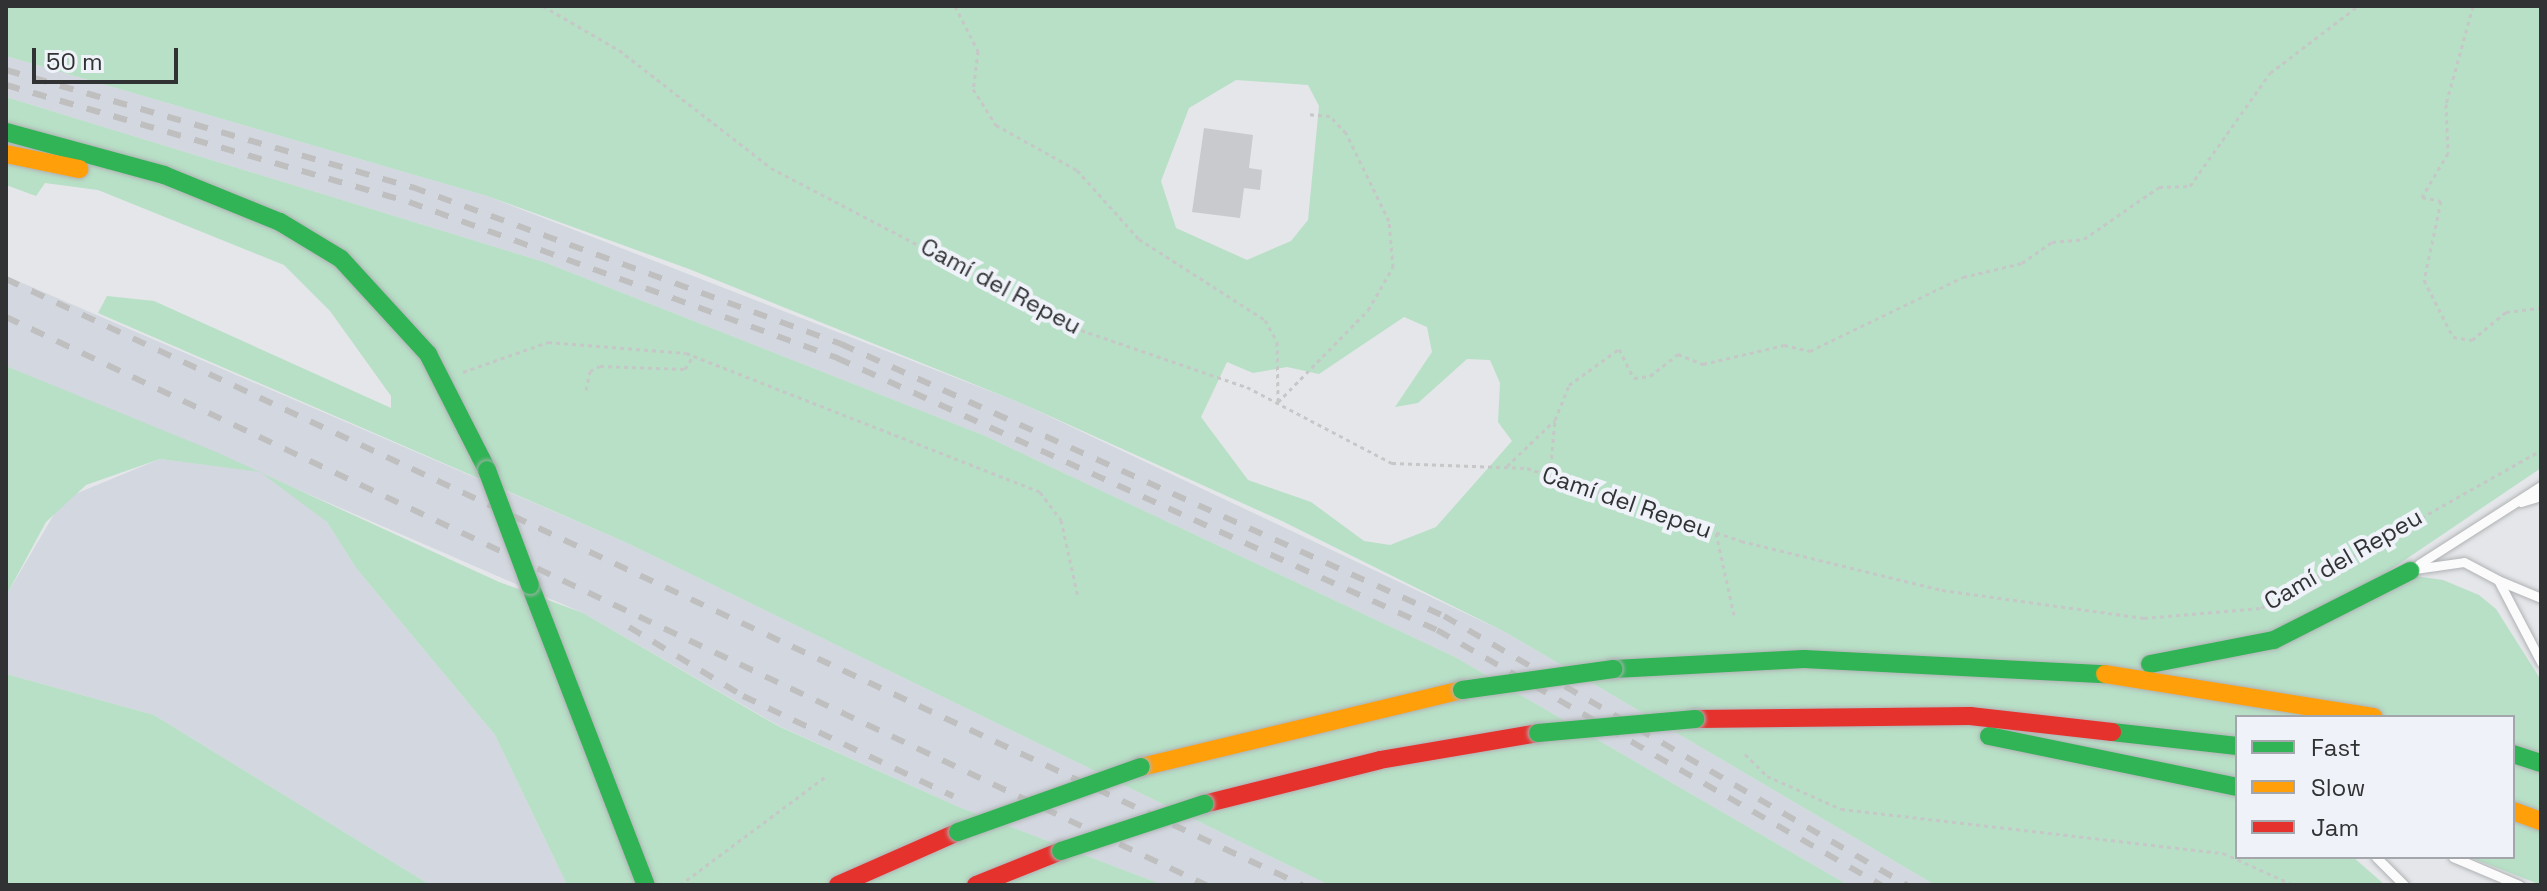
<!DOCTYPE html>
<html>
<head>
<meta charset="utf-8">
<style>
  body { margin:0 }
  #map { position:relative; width:2547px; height:891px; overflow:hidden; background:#e4e6e9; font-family:"Space Grotesk",sans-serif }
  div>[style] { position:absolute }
  .built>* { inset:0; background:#d3d7df }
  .green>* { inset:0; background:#b7e0c6 }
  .building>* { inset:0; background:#c9cacd }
  .path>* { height:3px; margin-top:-1.5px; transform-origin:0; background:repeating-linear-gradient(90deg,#c6c7c7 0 4px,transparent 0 8px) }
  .roads { filter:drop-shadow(0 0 2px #b0b2b4) drop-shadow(0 0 2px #b0b2b4) }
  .lane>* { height:9px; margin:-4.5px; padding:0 4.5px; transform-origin:4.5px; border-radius:4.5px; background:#fbfbfc }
  .fast>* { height:18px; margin:-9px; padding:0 9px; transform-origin:9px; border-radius:9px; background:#30b455 }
  .slow>* { height:18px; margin:-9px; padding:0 9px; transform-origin:9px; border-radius:9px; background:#ff9f0a }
  .jam>* { height:18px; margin:-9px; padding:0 9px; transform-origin:9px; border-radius:9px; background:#e5322d }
  .rail>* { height:6px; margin-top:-3px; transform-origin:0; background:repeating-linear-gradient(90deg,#bfbfbf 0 14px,transparent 0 28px) }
  .bridges { filter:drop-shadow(0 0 2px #b0b2b4) drop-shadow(0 0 2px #b0b2b4) }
  .fast-bridge>* { height:18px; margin:-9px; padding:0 9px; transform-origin:9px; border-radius:9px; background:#30b455 }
  span { translate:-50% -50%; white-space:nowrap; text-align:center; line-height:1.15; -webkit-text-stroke:8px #eff3f9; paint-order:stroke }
  .street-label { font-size:24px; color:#313234 }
  .frame { position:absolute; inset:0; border:8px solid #313234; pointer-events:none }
  .legend { position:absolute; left:2235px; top:715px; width:280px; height:144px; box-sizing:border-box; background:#eff3f9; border:2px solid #a3a6aa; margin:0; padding:10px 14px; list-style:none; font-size:24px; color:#313234 }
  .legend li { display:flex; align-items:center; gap:16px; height:40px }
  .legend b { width:40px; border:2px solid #a3a6aa }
  .scale { position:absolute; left:32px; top:48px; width:146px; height:36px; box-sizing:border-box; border:4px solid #313234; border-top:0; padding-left:10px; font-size:24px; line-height:28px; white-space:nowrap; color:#313234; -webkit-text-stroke:6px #eff3f9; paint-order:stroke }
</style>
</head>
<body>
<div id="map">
  <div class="built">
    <div style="clip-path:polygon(6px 56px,487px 196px,1023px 404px,1507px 633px,1935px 885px,1848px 885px,1455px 657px,983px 435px,544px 262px,6px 97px)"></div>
    <div style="clip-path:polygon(6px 276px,625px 542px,1329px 885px,1163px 885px,959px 807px,779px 726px,583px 613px,269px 477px,327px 522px,356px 568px,495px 735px,567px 885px,430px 885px,154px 715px,6px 674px,6px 596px,63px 499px,160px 459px,257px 471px,6px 366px)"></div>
  </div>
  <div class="green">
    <div style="clip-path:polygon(evenodd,6px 6px,2541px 6px,2541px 468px,2387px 572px,2443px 580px,2479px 595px,2496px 609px,2541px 680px,2541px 885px,2469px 857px,2513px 857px,2513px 717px,2237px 717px,2237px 857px,2353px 857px,2385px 885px,1935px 885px,1507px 633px,1282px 521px,1023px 404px,689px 269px,487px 196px,6px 56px,6px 6px,1236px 80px,1308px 85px,1319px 106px,1308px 220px,1291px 241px,1247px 260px,1176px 228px,1161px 181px,1189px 108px,1236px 80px,6px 6px,1404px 317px,1427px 327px,1432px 352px,1395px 407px,1418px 403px,1467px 359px,1490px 360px,1500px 383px,1498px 422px,1512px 441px,1436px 527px,1390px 545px,1364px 541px,1311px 502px,1248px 480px,1201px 417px,1227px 362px,1253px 373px,1287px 367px,1319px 374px,1404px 317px)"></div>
    <div style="clip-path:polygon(6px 97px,544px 262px,983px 435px,1455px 657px,1848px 885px,1329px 885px,625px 542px,98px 313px,107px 296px,154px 301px,391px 408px,391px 396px,330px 311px,284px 265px,98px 190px,45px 183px,36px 196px,6px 185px)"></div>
    <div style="clip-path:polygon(6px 366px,216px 452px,499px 582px,583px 613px,778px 726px,959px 807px,1163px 885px,567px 885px,495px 735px,356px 568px,327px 522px,260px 472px,160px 459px,86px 485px,46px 522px,6px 596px)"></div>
    <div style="clip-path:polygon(6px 674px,154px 715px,430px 885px,6px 885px)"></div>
  </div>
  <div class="building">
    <div style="clip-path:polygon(1204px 128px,1253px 135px,1249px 168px,1262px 170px,1260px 190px,1244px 188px,1240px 218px,1192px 212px)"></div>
  </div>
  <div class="path">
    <div style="left:543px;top:6px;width:88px;rotate:30.1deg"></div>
    <div style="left:619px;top:50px;width:192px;rotate:37.8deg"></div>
    <div style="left:771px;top:168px;width:350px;rotate:27.6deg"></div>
    <div style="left:1081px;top:330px;width:176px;rotate:19deg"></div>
    <div style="left:1247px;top:387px;width:164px;rotate:27.7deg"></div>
    <div style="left:1392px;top:463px;width:135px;rotate:2.1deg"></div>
    <div style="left:1527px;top:468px;width:226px;rotate:18.8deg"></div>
    <div style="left:1741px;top:541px;width:207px;rotate:13.7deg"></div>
    <div style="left:1942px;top:590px;width:204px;rotate:7.9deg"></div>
    <div style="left:2144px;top:618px;width:117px;rotate:-4.9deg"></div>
    <div style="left:2261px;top:608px;width:322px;rotate:-29.4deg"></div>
    <div style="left:955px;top:6px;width:51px;rotate:62.9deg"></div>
    <div style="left:978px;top:51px;width:38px;rotate:97deg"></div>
    <div style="left:973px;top:89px;width:43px;rotate:57.4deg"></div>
    <div style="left:996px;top:125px;width:93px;rotate:29.1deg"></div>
    <div style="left:1077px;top:170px;width:93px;rotate:48.1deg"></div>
    <div style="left:1139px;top:239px;width:150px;rotate:32.7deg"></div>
    <div style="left:1265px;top:320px;width:25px;rotate:61deg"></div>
    <div style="left:1277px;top:342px;width:60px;rotate:89deg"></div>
    <div style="left:2473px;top:6px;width:102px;rotate:105.4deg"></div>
    <div style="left:2446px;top:104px;width:49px;rotate:87.7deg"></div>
    <div style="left:2448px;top:153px;width:51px;rotate:120.6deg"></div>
    <div style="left:2422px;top:197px;width:19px;rotate:12deg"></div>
    <div style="left:2441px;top:201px;width:81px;rotate:102.1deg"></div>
    <div style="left:2424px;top:280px;width:64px;rotate:63deg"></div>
    <div style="left:2453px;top:337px;width:19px;rotate:9deg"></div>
    <div style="left:2472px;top:340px;width:44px;rotate:-39.5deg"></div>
    <div style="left:2506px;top:312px;width:35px;rotate:-7deg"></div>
    <div style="left:463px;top:372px;width:90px;rotate:-19.4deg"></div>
    <div style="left:548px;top:342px;width:138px;rotate:4.6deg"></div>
    <div style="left:686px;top:353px;width:380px;rotate:21.4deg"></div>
    <div style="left:1040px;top:492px;width:35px;rotate:53deg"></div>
    <div style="left:1061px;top:520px;width:79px;rotate:77.6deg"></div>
    <div style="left:586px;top:390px;width:19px;rotate:-78deg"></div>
    <div style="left:590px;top:371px;width:11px;rotate:-27deg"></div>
    <div style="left:600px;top:366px;width:85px;rotate:2deg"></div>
    <div style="left:685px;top:369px;width:15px;rotate:-58deg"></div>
    <div style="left:1278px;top:402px;width:129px;rotate:-45.6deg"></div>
    <div style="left:1368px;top:310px;width:50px;rotate:-59.8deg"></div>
    <div style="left:1393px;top:267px;width:46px;rotate:-95deg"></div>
    <div style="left:1389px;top:221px;width:98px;rotate:-116deg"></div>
    <div style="left:1346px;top:133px;width:23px;rotate:-133deg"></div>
    <div style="left:1330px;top:116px;width:24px;rotate:-175deg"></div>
    <div style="left:1507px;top:466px;width:66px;rotate:-43.8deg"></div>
    <div style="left:1555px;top:420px;width:38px;rotate:-68deg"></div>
    <div style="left:1569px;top:385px;width:62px;rotate:-35.8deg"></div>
    <div style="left:1619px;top:349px;width:33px;rotate:63deg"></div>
    <div style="left:1634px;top:378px;width:16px;rotate:-7deg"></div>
    <div style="left:1650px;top:376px;width:36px;rotate:-38deg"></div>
    <div style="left:1678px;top:354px;width:27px;rotate:22deg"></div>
    <div style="left:1703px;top:364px;width:83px;rotate:-13.2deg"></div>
    <div style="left:1784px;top:345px;width:27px;rotate:13deg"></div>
    <div style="left:1810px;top:351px;width:170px;rotate:-25.8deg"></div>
    <div style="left:1963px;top:277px;width:61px;rotate:-13.3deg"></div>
    <div style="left:2022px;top:263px;width:37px;rotate:-35deg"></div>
    <div style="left:2052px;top:242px;width:32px;rotate:-5deg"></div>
    <div style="left:2084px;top:239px;width:91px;rotate:-34.7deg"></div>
    <div style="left:2159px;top:187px;width:31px;rotate:-2deg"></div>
    <div style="left:2190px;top:186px;width:138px;rotate:-54.7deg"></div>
    <div style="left:2270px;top:73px;width:111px;rotate:-37.3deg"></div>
    <div style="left:1550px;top:474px;width:54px;rotate:-84.7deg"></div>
    <div style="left:1716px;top:533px;width:84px;rotate:77.6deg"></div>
    <div style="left:6px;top:632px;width:2px;rotate:-27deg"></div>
    <div style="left:1745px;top:754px;width:31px;rotate:45deg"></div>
    <div style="left:1767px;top:776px;width:81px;rotate:24deg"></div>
    <div style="left:1841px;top:809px;width:385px;rotate:6.6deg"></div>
    <div style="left:2223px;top:853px;width:78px;rotate:24.3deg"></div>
    <div style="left:680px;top:885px;width:182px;rotate:-36.7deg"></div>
  </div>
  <div class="roads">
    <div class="lane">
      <div style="left:2521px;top:502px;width:21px;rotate:-17deg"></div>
      <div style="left:2419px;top:564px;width:145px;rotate:-32.6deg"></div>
      <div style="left:2415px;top:569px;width:49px;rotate:-8.1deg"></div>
      <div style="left:2464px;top:562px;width:38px;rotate:28deg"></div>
      <div style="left:2498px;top:580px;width:93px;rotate:62.3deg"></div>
      <div style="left:2500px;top:581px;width:44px;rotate:22.5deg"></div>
      <div style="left:2376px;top:857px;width:40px;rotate:45deg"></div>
      <div style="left:2453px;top:857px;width:72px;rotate:23deg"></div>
    </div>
    <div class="fast">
      <div style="left:6px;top:132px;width:164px;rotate:15.2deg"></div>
      <div style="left:164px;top:175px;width:125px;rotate:22.1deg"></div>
      <div style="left:280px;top:222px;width:71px;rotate:31.2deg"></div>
      <div style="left:341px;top:259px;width:129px;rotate:47.5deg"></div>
      <div style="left:428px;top:354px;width:130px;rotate:63deg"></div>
      <div style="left:530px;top:585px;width:322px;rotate:68.9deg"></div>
      <div style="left:2150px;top:664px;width:126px;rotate:-11deg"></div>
      <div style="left:2274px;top:640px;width:153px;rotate:-26.9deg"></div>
      <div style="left:1614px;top:669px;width:190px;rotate:-3deg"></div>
      <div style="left:1804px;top:659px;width:301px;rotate:2.9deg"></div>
      <div style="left:2112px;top:732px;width:126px;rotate:6.4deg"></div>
      <div style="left:1989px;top:736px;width:253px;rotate:11.6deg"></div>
      <div style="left:2513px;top:754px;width:29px;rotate:18deg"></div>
    </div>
    <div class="slow">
      <div style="left:6px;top:154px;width:75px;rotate:11.6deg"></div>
      <div style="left:2105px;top:674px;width:272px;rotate:9.1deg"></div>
      <div style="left:1141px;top:767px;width:330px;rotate:-13.5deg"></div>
      <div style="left:2513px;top:811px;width:30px;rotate:20deg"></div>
    </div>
    <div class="jam">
      <div style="left:1695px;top:719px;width:275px;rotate:-0.6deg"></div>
      <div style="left:1970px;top:716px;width:143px;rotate:6.4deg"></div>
      <div style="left:1204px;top:804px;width:181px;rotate:-14deg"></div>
      <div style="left:1380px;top:760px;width:160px;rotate:-9.7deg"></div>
      <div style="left:838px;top:885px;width:131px;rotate:-23.8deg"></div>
      <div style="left:976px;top:885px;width:92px;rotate:-21.8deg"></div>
    </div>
  </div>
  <div class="rail">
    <div style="left:6px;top:70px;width:423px;rotate:16.1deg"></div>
    <div style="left:412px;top:187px;width:457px;rotate:20.1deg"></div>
    <div style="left:841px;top:344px;width:662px;rotate:24.28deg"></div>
    <div style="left:1444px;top:616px;width:535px;rotate:30.16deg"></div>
    <div style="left:6px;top:85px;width:420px;rotate:16.2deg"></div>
    <div style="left:409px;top:202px;width:456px;rotate:20deg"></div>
    <div style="left:837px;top:358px;width:659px;rotate:24.39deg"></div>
    <div style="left:1437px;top:630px;width:512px;rotate:29.87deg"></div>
    <div style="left:6px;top:279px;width:1431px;rotate:25.06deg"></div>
    <div style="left:6px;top:317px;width:1328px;rotate:25.33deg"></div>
    <div style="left:629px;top:627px;width:133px;rotate:31.2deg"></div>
    <div style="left:743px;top:696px;width:233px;rotate:25.5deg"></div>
  </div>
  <div class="bridges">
    <div class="fast-bridge">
      <div style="left:487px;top:470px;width:123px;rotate:69.5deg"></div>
      <div style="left:1462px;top:690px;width:153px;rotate:-7.9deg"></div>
      <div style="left:1538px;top:733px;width:158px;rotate:-5.1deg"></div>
      <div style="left:958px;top:832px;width:194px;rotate:-19.6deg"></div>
      <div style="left:1061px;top:851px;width:151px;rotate:-18.2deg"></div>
    </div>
  </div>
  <div class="street-label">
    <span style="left:1001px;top:286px;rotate:28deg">Camí del Repeu</span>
    <span style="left:1627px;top:502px;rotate:19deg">Camí del Repeu</span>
    <span style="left:2343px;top:559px;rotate:-30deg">Camí del Repeu</span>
  </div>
  <div class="frame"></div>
  <ul class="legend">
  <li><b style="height:10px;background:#30b455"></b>Fast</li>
  <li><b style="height:10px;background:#ff9f0a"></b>Slow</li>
  <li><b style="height:10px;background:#e5322d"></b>Jam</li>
  </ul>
  <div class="scale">50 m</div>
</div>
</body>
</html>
